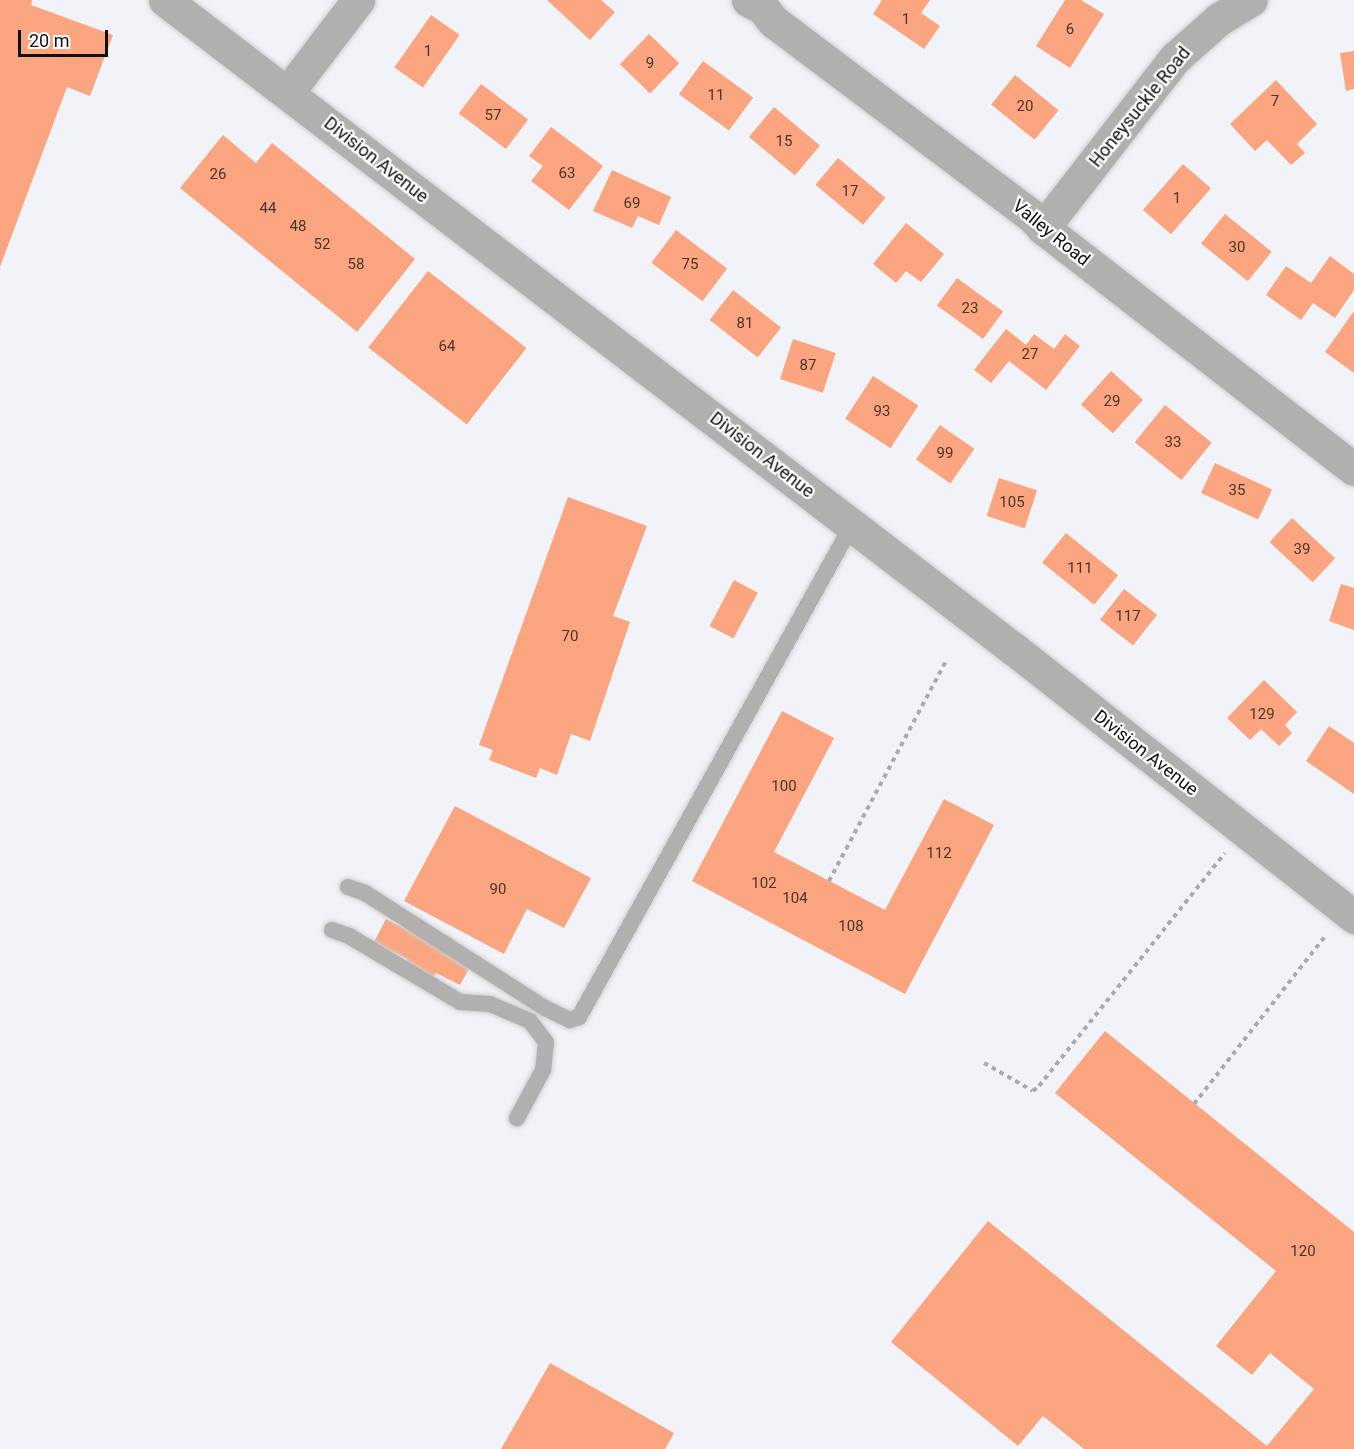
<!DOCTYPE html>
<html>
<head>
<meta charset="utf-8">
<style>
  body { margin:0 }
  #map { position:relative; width:1354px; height:1449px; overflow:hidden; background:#f1f3f8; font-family:Roboto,sans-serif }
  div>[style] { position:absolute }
  .building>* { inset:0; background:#faa57f; transform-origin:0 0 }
  .path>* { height:4px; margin-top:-2px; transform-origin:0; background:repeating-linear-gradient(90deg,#a9abaf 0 4.5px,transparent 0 9px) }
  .roads { filter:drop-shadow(0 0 2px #cdcfd3) drop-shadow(0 0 2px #cdcfd3) }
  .service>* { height:16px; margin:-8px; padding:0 8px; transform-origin:8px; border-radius:8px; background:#b2b0af }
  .minor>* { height:33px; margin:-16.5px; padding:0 16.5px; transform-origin:16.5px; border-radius:16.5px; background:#b2b0af }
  span { translate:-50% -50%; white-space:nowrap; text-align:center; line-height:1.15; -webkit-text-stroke:4.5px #fff; paint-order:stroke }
  .number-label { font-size:15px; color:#4a352d }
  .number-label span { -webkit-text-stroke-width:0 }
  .street-label { font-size:18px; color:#0f1012 }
  .scale { position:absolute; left:18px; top:30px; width:90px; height:27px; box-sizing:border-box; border:3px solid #0f1012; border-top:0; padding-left:8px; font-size:18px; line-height:21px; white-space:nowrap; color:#0f1012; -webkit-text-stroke:4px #fff; paint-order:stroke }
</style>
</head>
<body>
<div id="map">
  <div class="building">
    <div style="clip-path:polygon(0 0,32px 0,31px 5px,113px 35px,90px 96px,67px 87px,0 267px)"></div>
    <div style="clip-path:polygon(547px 0,601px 0,615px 12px,590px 40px)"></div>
    <div style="clip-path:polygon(882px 0,930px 0,921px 13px,940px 26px,924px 49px,873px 14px)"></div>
    <div style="clip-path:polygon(1065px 0,1081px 0,1104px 14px,1070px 68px,1036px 46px)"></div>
    <div style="left:431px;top:15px;width:35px;height:64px;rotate:35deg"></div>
    <div style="left:649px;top:34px;width:42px;height:42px;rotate:44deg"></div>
    <div style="clip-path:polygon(1354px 51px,1354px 89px,1346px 91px,1340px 53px)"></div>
    <div style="left:703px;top:61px;width:62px;height:41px;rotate:36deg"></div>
    <div style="left:1015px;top:75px;width:56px;height:38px;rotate:39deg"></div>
    <div style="clip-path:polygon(1276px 80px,1317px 124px,1297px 144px,1305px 153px,1291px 165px,1267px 140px,1255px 151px,1230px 124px)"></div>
    <div style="left:481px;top:84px;width:59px;height:37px;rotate:37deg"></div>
    <div style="left:774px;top:107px;width:60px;height:39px;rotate:40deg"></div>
    <div style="clip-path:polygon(551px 127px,603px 166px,569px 210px,531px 181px,543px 166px,529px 156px)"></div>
    <div style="clip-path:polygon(223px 135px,256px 163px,272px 143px,415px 259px,357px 332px,180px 188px)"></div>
    <div style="left:838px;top:158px;width:62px;height:35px;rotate:40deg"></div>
    <div style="left:1183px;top:164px;width:37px;height:61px;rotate:41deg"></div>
    <div style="clip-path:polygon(612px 170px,671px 197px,659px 225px,638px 216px,632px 228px,593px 211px)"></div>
    <div style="left:1225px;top:214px;width:60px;height:38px;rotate:39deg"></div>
    <div style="clip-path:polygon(906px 223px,944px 254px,921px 282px,906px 271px,896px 283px,873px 264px)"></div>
    <div style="left:676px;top:230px;width:64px;height:41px;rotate:37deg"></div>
    <div style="clip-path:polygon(1330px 256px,1354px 274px,1354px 290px,1335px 318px,1313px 303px,1301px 320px,1266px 295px,1286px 266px,1311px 283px)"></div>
    <div style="left:428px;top:271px;width:125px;height:97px;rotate:38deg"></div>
    <div style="left:957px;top:278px;width:57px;height:34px;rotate:36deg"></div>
    <div style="left:733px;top:290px;width:61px;height:38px;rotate:38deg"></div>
    <div style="clip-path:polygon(1354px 311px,1354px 373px,1325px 352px)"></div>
    <div style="clip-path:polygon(1006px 329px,1026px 345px,1034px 334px,1054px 349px,1065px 334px,1080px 346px,1046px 390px,1009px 361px,991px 383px,974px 370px)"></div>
    <div style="left:793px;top:339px;width:45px;height:42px;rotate:18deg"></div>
    <div style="left:1111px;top:371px;width:43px;height:45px;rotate:42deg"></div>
    <div style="left:873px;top:376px;width:54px;height:51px;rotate:33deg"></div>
    <div style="left:1165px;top:405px;width:60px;height:48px;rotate:39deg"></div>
    <div style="left:940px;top:425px;width:42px;height:42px;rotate:35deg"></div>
    <div style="left:1215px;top:463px;width:63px;height:33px;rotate:25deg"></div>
    <div style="left:999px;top:478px;width:40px;height:40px;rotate:18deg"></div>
    <div style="clip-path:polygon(568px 497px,647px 526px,613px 616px,630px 622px,590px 741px,571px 734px,557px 775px,540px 768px,536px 778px,489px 760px,493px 750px,479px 745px)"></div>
    <div style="left:1292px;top:518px;width:59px;height:33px;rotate:43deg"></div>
    <div style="left:1066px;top:533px;width:67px;height:38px;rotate:39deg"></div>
    <div style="left:734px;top:580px;width:27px;height:52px;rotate:28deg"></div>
    <div style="clip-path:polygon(1341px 584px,1354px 588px,1354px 630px,1329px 621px)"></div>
    <div style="left:1124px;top:589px;width:42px;height:39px;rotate:38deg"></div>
    <div style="clip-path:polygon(1264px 680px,1297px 712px,1285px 725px,1292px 733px,1279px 746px,1261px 729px,1250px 740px,1227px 718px)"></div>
    <div style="clip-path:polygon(782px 711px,834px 738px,774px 852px,885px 910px,944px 799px,994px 825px,905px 994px,692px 881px)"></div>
    <div style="clip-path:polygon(1329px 726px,1354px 743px,1354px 794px,1306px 761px)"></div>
    <div style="clip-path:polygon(455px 806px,591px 878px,564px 928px,527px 909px,504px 954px,404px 901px)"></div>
    <div style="clip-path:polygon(386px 919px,419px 936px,425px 924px,454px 939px,446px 955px,470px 967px,460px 985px,436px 973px,428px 987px,400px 972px,407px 959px,374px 942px)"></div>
    <div style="clip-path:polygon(1105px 1031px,1354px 1232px,1354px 1449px,1084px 1449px,1043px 1416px,1018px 1446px,891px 1342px,988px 1221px,1267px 1446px,1314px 1389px,1270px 1353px,1252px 1375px,1216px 1346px,1276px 1271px,1055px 1093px)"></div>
    <div style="clip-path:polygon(550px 1363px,674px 1433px,665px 1449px,501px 1449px)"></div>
  </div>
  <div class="path">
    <div style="left:829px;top:881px;width:249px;rotate:-62deg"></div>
    <div style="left:984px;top:1063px;width:56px;rotate:29.7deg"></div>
    <div style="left:1033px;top:1091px;width:8px;rotate:-40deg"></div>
    <div style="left:1039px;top:1086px;width:298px;rotate:-51.4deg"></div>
    <div style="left:1194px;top:1104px;width:214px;rotate:-52deg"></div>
  </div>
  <div class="roads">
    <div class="service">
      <div style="left:348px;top:887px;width:18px;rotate:19deg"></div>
      <div style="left:365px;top:893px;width:214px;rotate:32.6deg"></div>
      <div style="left:545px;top:1008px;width:28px;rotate:26deg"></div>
      <div style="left:570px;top:1020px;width:9px;rotate:-18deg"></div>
      <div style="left:579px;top:1017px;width:563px;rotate:-60.98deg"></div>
      <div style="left:332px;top:930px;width:18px;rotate:19deg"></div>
      <div style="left:349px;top:936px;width:129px;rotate:30.7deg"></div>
      <div style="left:460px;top:1002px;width:30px;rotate:4deg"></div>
      <div style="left:490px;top:1004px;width:43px;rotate:23deg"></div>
      <div style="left:530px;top:1021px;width:26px;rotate:53deg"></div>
      <div style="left:546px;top:1042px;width:28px;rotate:96deg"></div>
      <div style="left:543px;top:1070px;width:55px;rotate:118.4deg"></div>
    </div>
    <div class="minor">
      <div style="left:165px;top:0;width:1070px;rotate:37.41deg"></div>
      <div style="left:1015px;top:650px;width:432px;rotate:38.2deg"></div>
      <div style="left:748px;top:0;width:16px;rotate:27deg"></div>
      <div style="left:762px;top:7px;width:18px;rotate:52deg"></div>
      <div style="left:773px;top:21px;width:324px;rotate:37deg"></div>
      <div style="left:1032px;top:216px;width:16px;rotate:47deg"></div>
      <div style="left:1043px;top:228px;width:393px;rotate:37.8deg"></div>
      <div style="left:288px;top:92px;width:116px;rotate:-52.7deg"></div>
      <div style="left:1043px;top:228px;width:215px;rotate:-52.2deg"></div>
      <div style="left:1175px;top:58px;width:59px;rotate:-41.6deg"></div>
      <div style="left:1219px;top:19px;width:37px;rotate:-31deg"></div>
    </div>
  </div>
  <div class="number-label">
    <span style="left:906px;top:20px">1</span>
    <span style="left:1070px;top:30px">6</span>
    <span style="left:428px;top:52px">1</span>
    <span style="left:650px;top:64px">9</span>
    <span style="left:716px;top:96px">11</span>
    <span style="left:1275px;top:102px">7</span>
    <span style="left:1025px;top:107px">20</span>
    <span style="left:493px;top:116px">57</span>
    <span style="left:784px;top:142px">15</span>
    <span style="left:567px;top:174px">63</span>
    <span style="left:218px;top:175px">26</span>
    <span style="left:850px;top:192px">17</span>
    <span style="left:1177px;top:199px">1</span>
    <span style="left:632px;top:204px">69</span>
    <span style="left:268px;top:209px">44</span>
    <span style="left:298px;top:227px">48</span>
    <span style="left:322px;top:245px">52</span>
    <span style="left:1237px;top:248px">30</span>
    <span style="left:356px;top:265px">58</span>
    <span style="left:690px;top:265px">75</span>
    <span style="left:970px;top:309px">23</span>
    <span style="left:745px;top:324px">81</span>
    <span style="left:447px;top:347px">64</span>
    <span style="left:1030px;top:355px">27</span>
    <span style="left:808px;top:366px">87</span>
    <span style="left:1112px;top:402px">29</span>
    <span style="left:882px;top:412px">93</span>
    <span style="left:1173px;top:443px">33</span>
    <span style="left:945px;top:454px">99</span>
    <span style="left:1237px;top:491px">35</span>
    <span style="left:1012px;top:503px">105</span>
    <span style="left:1302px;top:550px">39</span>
    <span style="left:1080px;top:569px">111</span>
    <span style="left:1128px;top:617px">117</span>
    <span style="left:570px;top:637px">70</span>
    <span style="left:1262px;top:715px">129</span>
    <span style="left:784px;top:787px">100</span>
    <span style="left:939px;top:854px">112</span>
    <span style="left:764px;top:884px">102</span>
    <span style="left:498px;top:890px">90</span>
    <span style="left:795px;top:899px">104</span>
    <span style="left:851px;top:927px">108</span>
    <span style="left:1303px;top:1252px">120</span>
  </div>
  <div class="street-label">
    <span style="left:1140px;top:107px;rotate:-51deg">Honeysuckle Road</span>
    <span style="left:376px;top:160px;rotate:38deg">Division Avenue</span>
    <span style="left:1051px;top:233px;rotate:39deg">Valley Road</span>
    <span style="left:762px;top:455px;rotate:38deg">Division Avenue</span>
    <span style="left:1146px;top:753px;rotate:38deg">Division Avenue</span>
  </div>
  <div class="scale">20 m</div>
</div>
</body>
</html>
